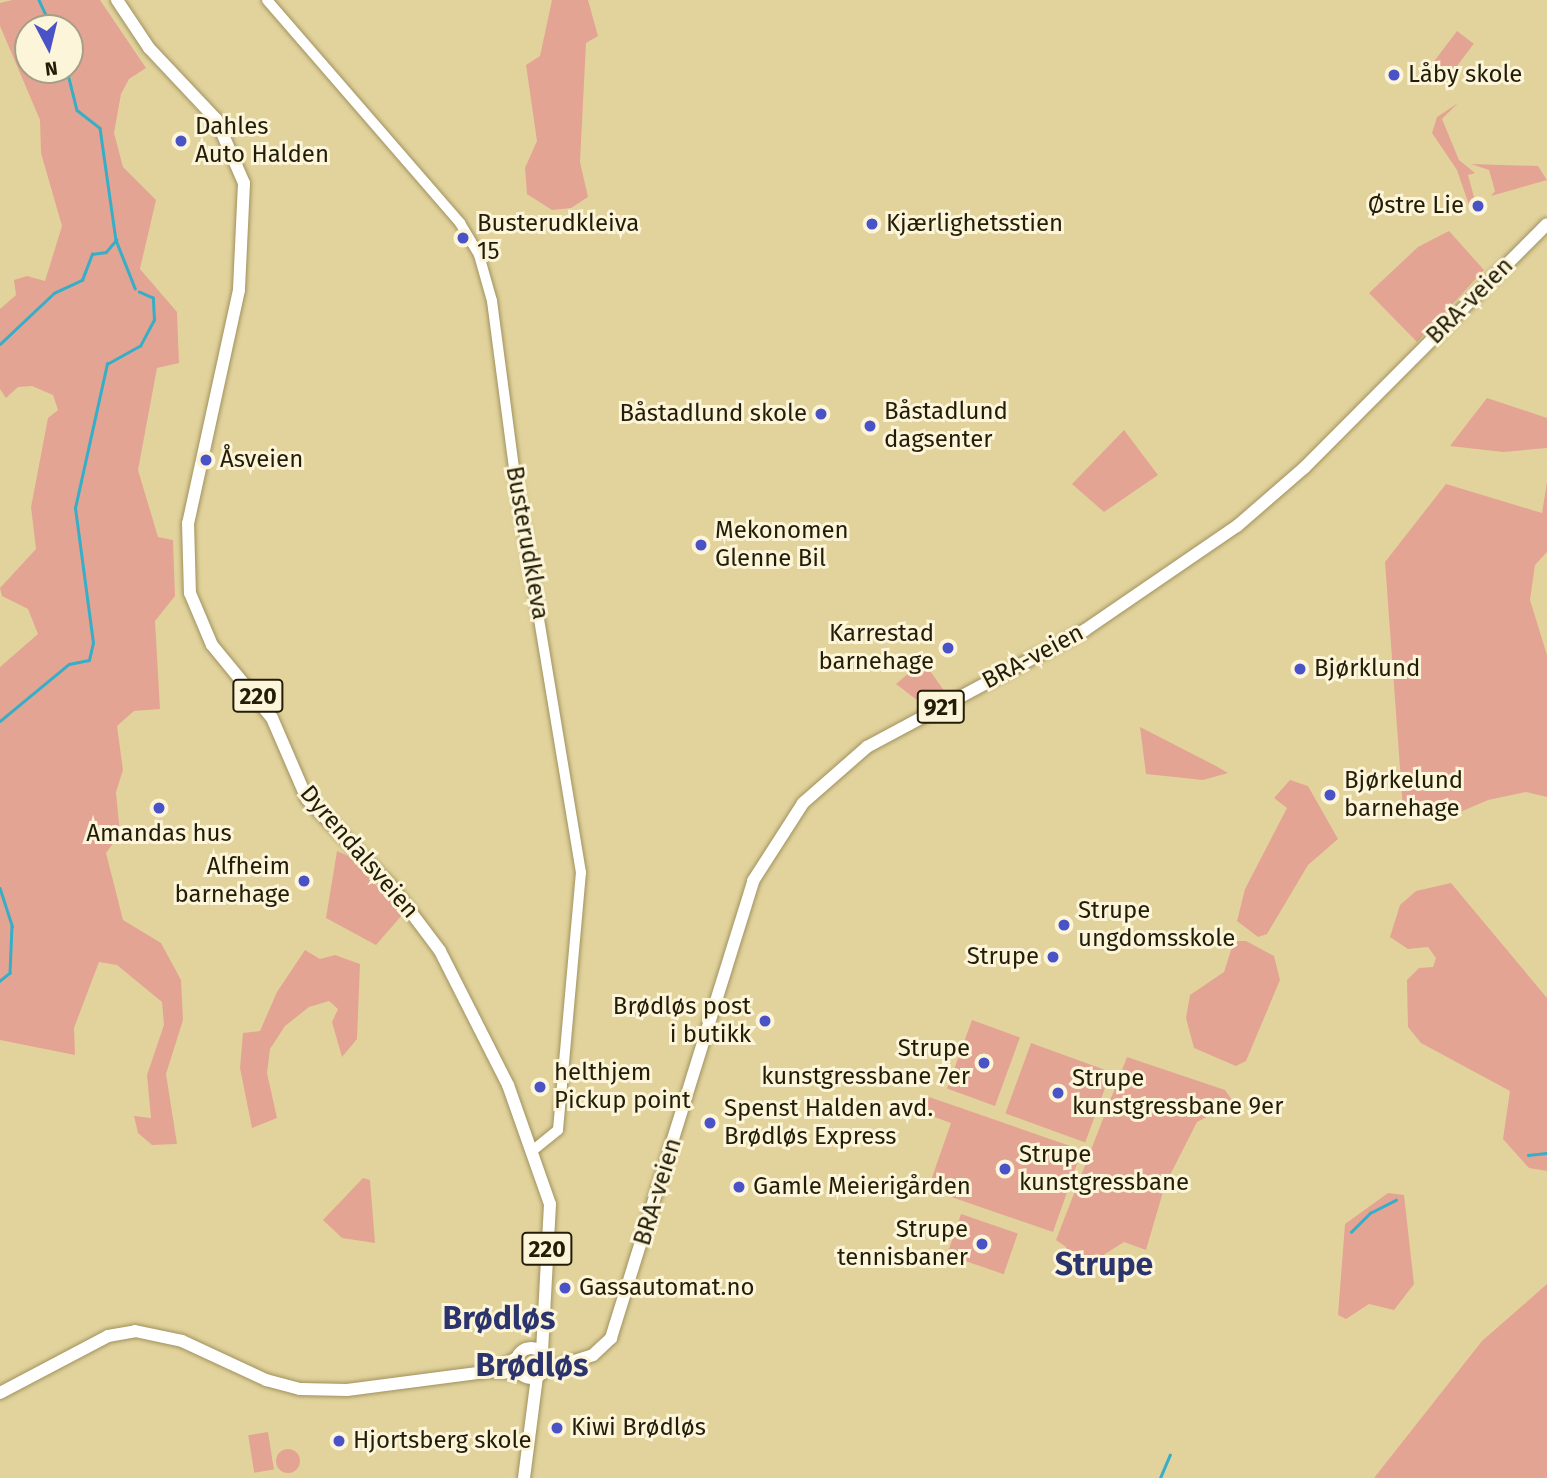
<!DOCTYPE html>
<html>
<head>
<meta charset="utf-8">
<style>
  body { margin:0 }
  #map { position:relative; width:1547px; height:1478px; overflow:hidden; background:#e2d39d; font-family:"Fira Sans",sans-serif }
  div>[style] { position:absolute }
  .green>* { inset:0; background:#e4a494; transform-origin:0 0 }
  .round { border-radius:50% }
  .stream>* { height:2.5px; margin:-1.25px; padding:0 1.25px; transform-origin:1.25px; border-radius:1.25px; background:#37aec7 }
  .roads { filter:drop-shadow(0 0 2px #a0925e) drop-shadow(0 0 2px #a0925e) }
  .tertiary>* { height:10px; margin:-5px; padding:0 5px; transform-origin:5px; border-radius:5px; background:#fff }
  .secondary>* { height:12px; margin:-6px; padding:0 6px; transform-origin:6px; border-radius:6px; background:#fff }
  .primary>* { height:12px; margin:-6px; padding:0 6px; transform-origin:6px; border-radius:6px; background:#fff }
  .primary>.ring { margin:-6px; padding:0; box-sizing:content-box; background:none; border:12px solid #fff; border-radius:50% }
  .dots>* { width:19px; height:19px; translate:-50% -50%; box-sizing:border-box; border:4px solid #fcf5d9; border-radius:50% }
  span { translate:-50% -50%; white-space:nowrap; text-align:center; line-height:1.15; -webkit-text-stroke:6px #fcf5d9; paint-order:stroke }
  .shield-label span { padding:2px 5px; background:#fcf5d9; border:2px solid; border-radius:5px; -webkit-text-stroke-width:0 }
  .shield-label { font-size:23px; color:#231d08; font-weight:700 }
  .poi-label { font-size:24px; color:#231d08 }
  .left { translate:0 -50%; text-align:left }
  .right { translate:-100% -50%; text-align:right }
  .street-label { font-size:24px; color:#231d08 }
  .district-label { font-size:32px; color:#2c346e; font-weight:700 }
  .north { position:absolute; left:14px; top:14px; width:70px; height:70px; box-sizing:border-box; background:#fcf5d9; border:2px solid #a59f85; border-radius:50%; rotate:173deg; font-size:19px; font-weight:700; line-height:28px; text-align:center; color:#231d08 }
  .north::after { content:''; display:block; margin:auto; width:24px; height:32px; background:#4952c7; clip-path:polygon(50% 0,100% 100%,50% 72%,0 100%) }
</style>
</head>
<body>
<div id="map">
  <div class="green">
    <div style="clip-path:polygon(evenodd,12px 0,100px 0,146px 68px,129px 79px,121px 94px,114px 133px,123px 167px,156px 200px,140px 269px,177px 312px,179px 363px,157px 368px,138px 470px,158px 537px,173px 540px,175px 596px,155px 621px,160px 709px,134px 711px,117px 726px,123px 770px,116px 792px,120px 834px,106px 853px,123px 920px,161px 943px,181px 980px,183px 1020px,166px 1074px,177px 1144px,152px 1145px,138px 1133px,134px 1116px,151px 1118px,147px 1075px,164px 1025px,162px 1002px,117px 965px,99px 962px,74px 1028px,75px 1055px,0 1040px,0 667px,38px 634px,28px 609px,2px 596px,0 588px,36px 549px,31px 507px,48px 418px,58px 410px,53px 395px,32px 386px,18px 387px,6px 398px,0 389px,0 309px,16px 295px,14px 280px,27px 276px,45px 281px,62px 226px,41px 153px,40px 120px,0 26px,0 3px,12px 0,28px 28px,70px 28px,70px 70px,28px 70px,28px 28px)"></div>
    <div style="clip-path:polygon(552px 0,588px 0,598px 36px,586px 43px,580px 162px,588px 197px,571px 208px,552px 210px,527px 194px,525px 168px,537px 141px,526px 65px,540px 56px)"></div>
    <div style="left:1457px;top:31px;width:21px;height:42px;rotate:37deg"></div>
    <div style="clip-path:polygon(1458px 103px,1442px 119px,1459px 160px,1475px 173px,1468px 175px,1478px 212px,1472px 214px,1457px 170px,1432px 133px,1437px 117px)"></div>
    <div style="clip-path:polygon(1471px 164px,1538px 166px,1547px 180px,1491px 196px,1495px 191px,1489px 170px)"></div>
    <div style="clip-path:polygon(1449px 231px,1484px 270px,1417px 342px,1369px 293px,1418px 247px)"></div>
    <div style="clip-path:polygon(1487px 398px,1547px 418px,1547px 448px,1503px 452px,1450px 446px)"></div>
    <div style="clip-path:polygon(1124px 430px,1158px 475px,1104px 512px,1072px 484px)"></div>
    <div style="clip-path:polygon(1547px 482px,1547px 552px,1535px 565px,1530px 600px,1547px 655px,1547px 797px,1526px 792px,1488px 800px,1444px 819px,1418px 817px,1403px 809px,1385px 562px,1446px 484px,1542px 513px)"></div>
    <div style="clip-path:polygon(923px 661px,945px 692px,926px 707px,896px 684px)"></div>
    <div style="clip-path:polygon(1140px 727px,1216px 766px,1228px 773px,1203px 780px,1146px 774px)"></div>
    <div style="clip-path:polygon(1290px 780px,1308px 786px,1338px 839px,1308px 865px,1267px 934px,1258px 937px,1237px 921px,1245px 889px,1287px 808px,1274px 798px)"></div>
    <div style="clip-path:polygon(337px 851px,348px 856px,403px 914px,376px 945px,326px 918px)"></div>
    <div style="clip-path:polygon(1451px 883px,1547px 998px,1547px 1171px,1529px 1168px,1503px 1139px,1510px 1091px,1421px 1043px,1408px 1027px,1407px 980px,1419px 968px,1433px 967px,1436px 958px,1428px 947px,1408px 949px,1390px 937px,1400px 905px,1416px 891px)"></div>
    <div style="clip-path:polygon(1234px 941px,1246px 941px,1274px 956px,1280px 980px,1246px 1061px,1236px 1066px,1194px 1048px,1186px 1018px,1190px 995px,1224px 972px)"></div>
    <div style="clip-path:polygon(305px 950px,320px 959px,335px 955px,360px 964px,357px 1039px,342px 1057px,332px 1022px,338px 1009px,329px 1001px,309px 1007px,285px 1026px,270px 1049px,267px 1073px,277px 1118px,252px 1128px,240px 1068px,243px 1033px,260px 1031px,277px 992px)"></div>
    <div style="left:972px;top:1020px;width:51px;height:73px;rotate:20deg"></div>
    <div style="left:1031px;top:1043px;width:85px;height:75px;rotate:20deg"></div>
    <div style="clip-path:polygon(1127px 1057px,1225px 1090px,1234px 1103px,1197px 1122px,1165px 1185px,1146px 1250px,1124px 1242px,1086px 1266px,1065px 1256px,1066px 1247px,1056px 1240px)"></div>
    <div style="clip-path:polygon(929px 1097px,1082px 1150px,1053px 1232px,928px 1189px,951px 1123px,923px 1113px)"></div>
    <div style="clip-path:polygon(363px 1178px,370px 1180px,375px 1243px,342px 1238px,323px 1220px)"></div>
    <div style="clip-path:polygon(1388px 1193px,1404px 1195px,1414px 1284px,1394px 1310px,1369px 1304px,1346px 1319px,1338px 1315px,1345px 1224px)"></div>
    <div style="left:961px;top:1214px;width:60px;height:43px;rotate:19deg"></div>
    <div style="clip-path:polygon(1547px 1284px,1547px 1478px,1374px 1478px,1482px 1341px)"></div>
    <div style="left:268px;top:1432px;width:38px;height:20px;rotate:81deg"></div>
    <div class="round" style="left:276px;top:1449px;width:24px;height:24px"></div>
  </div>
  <div class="stream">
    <div style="left:39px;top:0;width:31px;rotate:65deg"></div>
    <div style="left:67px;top:70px;width:41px;rotate:76deg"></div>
    <div style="left:77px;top:110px;width:29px;rotate:38deg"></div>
    <div style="left:100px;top:128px;width:113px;rotate:81.9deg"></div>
    <div style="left:116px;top:240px;width:52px;rotate:68.4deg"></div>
    <div style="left:0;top:344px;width:74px;rotate:-43.4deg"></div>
    <div style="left:54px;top:293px;width:31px;rotate:-25deg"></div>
    <div style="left:82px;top:280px;width:28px;rotate:-69deg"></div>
    <div style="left:92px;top:254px;width:14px;rotate:-8deg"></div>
    <div style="left:106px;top:252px;width:16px;rotate:-50deg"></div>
    <div style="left:0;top:721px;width:89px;rotate:-39.6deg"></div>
    <div style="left:69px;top:664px;width:20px;rotate:-11deg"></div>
    <div style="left:89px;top:660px;width:17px;rotate:-77deg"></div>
    <div style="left:93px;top:643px;width:136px;rotate:-97.6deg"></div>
    <div style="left:75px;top:508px;width:148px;rotate:-77.5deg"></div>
    <div style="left:107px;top:364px;width:38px;rotate:-29deg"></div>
    <div style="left:140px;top:346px;width:30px;rotate:-62deg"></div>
    <div style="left:154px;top:320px;width:22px;rotate:-93deg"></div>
    <div style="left:153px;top:298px;width:15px;rotate:-157deg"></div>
    <div style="left:0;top:888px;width:40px;rotate:72deg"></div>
    <div style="left:12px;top:926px;width:47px;rotate:92.4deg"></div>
    <div style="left:10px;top:973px;width:13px;rotate:141deg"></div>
    <div style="left:1528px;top:1155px;width:19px;rotate:-6deg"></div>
    <div style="left:1351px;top:1232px;width:27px;rotate:-45deg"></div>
    <div style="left:1370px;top:1213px;width:29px;rotate:-27deg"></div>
    <div style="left:1160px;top:1478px;width:25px;rotate:-67deg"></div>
  </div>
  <div class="roads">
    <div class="tertiary">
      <div style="left:267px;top:0;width:295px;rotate:49.1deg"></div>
      <div style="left:460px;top:223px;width:37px;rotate:59deg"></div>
      <div style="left:479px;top:255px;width:48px;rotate:74.2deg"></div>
      <div style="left:492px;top:301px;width:168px;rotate:82.5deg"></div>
      <div style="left:514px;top:468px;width:410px;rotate:80.6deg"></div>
      <div style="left:581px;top:872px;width:259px;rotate:95.1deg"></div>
      <div style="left:558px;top:1130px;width:32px;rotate:141deg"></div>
    </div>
    <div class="secondary">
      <div style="left:493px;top:1371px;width:29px;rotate:-29deg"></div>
      <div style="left:0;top:1393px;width:122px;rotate:-27.8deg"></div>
      <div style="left:108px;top:1336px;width:27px;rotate:-10deg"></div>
      <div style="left:135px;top:1331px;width:48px;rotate:12deg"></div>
      <div style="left:182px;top:1341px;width:93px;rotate:24.9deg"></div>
      <div style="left:266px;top:1380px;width:35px;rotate:15deg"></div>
      <div style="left:300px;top:1389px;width:47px;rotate:1.2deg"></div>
      <div style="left:347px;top:1390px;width:147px;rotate:-7.4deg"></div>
      <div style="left:493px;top:1371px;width:28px;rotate:6deg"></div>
    </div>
    <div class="primary">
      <div style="left:117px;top:0;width:58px;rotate:56.3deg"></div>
      <div style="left:149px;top:48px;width:98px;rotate:46.7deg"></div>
      <div style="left:216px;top:119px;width:70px;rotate:66.4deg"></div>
      <div style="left:244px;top:183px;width:107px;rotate:92.7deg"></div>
      <div style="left:239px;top:290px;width:239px;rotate:102.3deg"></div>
      <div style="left:188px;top:523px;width:70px;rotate:88.4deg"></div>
      <div style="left:190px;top:593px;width:56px;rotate:67.1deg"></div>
      <div style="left:212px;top:645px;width:94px;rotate:50.6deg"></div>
      <div style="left:272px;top:718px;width:88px;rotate:66.6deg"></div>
      <div style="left:307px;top:799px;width:122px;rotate:46deg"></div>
      <div style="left:392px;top:887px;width:80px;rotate:53.1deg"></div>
      <div style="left:440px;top:951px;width:150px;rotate:63.1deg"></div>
      <div style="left:508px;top:1085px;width:126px;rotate:70.6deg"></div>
      <div style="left:550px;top:1204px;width:149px;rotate:93.1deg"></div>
      <div class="ring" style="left:516px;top:1348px;width:18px;height:18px"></div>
      <div style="left:543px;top:1371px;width:52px;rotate:-17.7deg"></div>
      <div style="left:593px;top:1355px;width:25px;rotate:-43deg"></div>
      <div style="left:611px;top:1338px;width:479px;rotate:-72.7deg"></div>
      <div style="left:753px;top:881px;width:93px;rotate:-57.3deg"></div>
      <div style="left:803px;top:803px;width:85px;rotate:-41.2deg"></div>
      <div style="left:867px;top:747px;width:247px;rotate:-28.2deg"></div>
      <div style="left:1085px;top:630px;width:184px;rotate:-34.4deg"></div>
      <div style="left:1237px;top:526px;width:89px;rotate:-40.9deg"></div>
      <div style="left:1304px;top:468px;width:344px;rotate:-45.1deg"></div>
      <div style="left:524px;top:1478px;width:102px;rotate:-82.7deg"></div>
    </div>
  </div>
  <div class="dots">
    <div style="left:1394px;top:75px;background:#4952c7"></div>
    <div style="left:181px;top:141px;background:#4952c7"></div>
    <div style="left:1478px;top:206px;background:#4952c7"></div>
    <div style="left:872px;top:224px;background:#4952c7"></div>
    <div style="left:463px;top:238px;background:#4952c7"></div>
    <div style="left:821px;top:414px;background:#4952c7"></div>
    <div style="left:870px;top:426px;background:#4952c7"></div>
    <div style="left:206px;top:460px;background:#4952c7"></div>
    <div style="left:701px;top:545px;background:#4952c7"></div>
    <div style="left:948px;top:648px;background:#4952c7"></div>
    <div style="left:1300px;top:669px;background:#4952c7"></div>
    <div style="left:1330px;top:795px;background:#4952c7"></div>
    <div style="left:159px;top:808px;background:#4952c7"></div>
    <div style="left:304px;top:881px;background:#4952c7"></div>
    <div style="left:1064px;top:925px;background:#4952c7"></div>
    <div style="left:1053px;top:957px;background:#4952c7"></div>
    <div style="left:765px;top:1021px;background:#4952c7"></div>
    <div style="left:984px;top:1063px;background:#4952c7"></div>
    <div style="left:540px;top:1087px;background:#4952c7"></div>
    <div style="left:1058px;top:1093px;background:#4952c7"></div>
    <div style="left:710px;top:1123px;background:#4952c7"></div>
    <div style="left:1005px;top:1169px;background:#4952c7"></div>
    <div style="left:739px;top:1187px;background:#4952c7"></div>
    <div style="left:982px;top:1244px;background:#4952c7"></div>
    <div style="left:565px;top:1288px;background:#4952c7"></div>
    <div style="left:557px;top:1428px;background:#4952c7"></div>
    <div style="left:339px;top:1441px;background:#4952c7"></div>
  </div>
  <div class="shield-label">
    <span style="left:258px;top:696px">220</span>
    <span style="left:941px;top:707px">921</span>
    <span style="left:547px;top:1249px">220</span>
  </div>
  <div class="poi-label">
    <span class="left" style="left:1408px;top:75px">Låby skole</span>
    <span class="left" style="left:195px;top:141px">Dahles<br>Auto Halden</span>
    <span class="right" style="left:1464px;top:206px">Østre Lie</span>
    <span class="left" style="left:477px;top:238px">Busterudkleiva<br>15</span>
    <span class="left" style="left:886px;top:224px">Kjærlighetsstien</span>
    <span class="left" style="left:884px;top:426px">Båstadlund<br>dagsenter</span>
    <span class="right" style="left:807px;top:414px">Båstadlund skole</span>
    <span class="left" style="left:220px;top:460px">Åsveien</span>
    <span class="left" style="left:715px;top:545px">Mekonomen<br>Glenne Bil</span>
    <span class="right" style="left:934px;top:648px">Karrestad<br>barnehage</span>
    <span class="left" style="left:1314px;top:669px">Bjørklund</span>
    <span class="left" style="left:1344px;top:795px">Bjørkelund<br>barnehage</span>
    <span style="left:159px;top:834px">Amandas hus</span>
    <span class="right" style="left:290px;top:881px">Alfheim<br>barnehage</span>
    <span class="left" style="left:1078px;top:925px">Strupe<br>ungdomsskole</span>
    <span class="right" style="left:1039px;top:957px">Strupe</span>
    <span class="right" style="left:751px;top:1021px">Brødløs post<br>i butikk</span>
    <span class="right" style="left:970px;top:1063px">Strupe<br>kunstgressbane 7er</span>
    <span class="left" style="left:554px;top:1087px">helthjem<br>Pickup point</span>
    <span class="left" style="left:1072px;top:1093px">Strupe<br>kunstgressbane 9er</span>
    <span class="left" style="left:724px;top:1123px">Spenst Halden avd.<br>Brødløs Express</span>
    <span class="left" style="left:1019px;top:1169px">Strupe<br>kunstgressbane</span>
    <span class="left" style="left:753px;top:1187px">Gamle Meierigården</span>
    <span class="right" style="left:968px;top:1244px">Strupe<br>tennisbaner</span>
    <span class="left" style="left:579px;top:1288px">Gassautomat.no</span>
    <span class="left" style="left:571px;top:1428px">Kiwi Brødløs</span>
    <span class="left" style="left:353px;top:1441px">Hjortsberg skole</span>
  </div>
  <div class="street-label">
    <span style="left:1470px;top:301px;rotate:-45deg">BRA-veien</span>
    <span style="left:527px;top:543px;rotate:80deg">Busterudkleva</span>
    <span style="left:1033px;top:657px;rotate:-28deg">BRA-veien</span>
    <span style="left:359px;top:852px;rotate:49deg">Dyrendalsveien</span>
    <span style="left:658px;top:1192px;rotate:-73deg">BRA-veien</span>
  </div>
  <div class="district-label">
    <span style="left:1104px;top:1264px">Strupe</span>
    <span style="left:499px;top:1318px">Brødløs</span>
    <span style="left:532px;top:1365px">Brødløs</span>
  </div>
  <div class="north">N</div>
</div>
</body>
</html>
